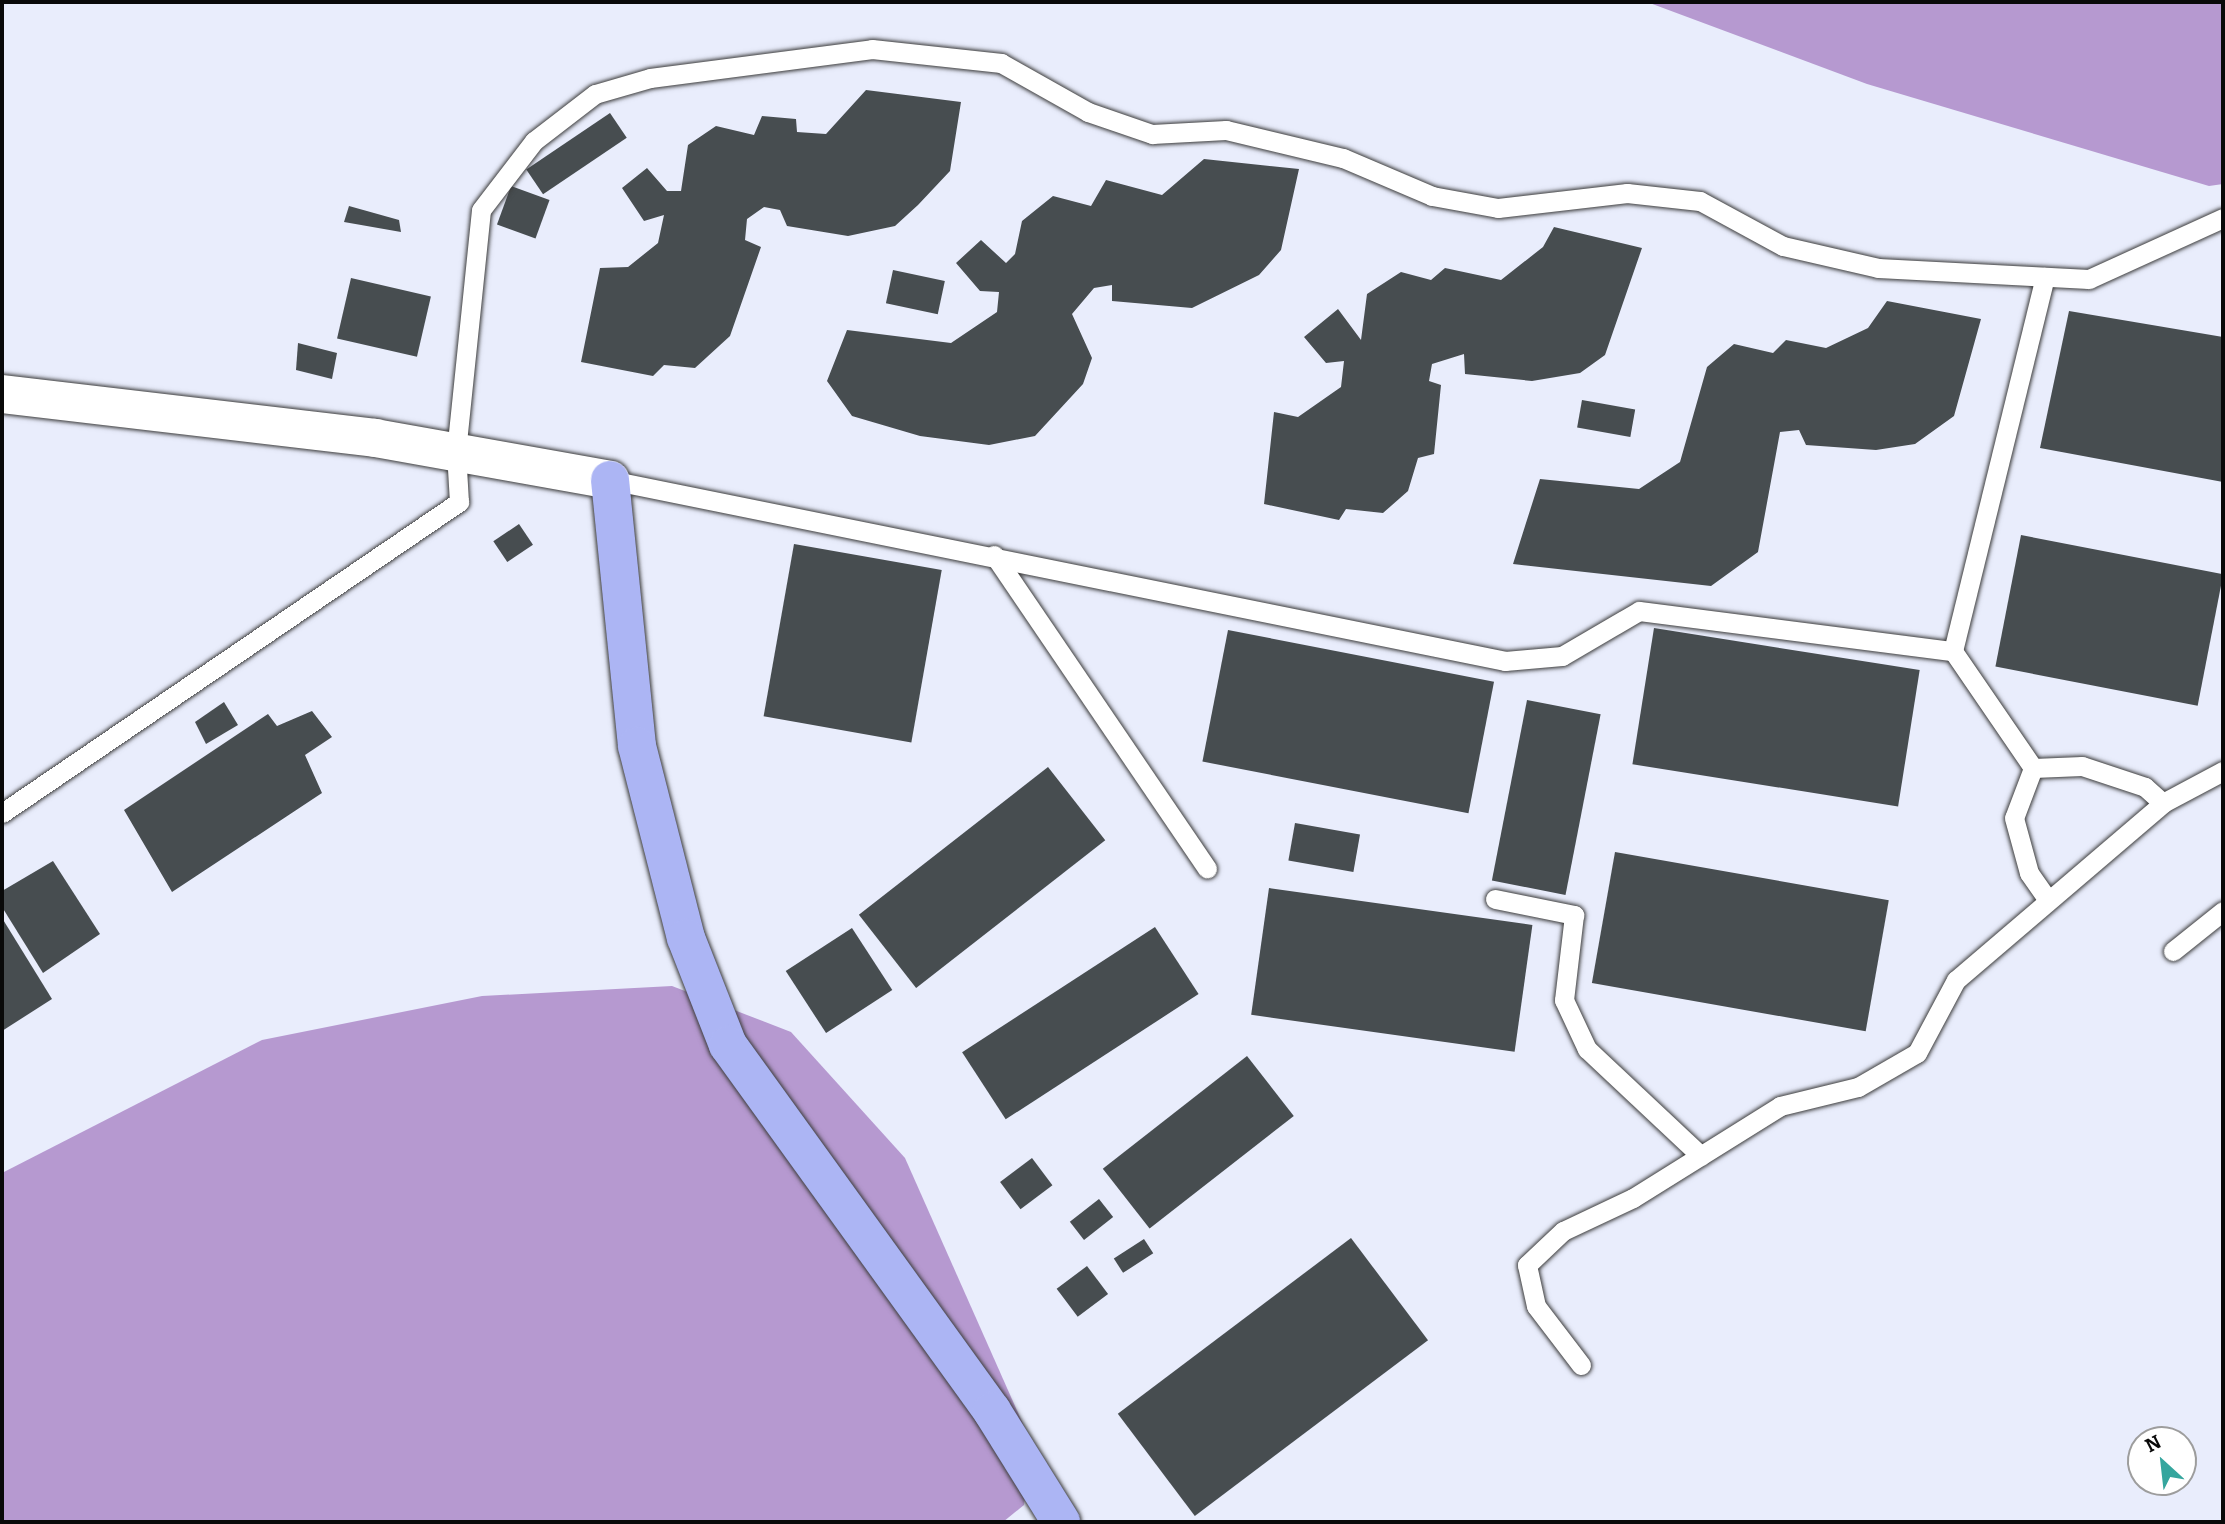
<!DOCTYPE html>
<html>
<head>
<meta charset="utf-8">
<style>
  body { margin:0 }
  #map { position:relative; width:2225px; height:1524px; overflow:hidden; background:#e9edfc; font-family:Bitter,serif }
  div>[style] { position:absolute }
  .forest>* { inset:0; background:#b699d0 }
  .building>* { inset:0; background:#474d50; transform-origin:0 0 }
  .roads { filter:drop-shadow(0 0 2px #3c3c3c) drop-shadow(0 0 2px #3c3c3c) }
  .lane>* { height:19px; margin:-9.5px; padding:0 9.5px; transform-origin:9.5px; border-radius:9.5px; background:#fff }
  .street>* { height:38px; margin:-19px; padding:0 19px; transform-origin:19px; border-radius:19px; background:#fff }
  .secondary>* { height:38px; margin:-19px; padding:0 19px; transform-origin:19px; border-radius:19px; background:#acb5f4 }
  span { translate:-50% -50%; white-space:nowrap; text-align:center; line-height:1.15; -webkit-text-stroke:7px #fff; paint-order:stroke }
  .frame { position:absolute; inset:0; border:4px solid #090909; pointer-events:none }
  .north { position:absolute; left:2127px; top:1426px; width:70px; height:70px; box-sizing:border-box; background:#fff; border:2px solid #9d9d9d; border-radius:50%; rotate:333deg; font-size:19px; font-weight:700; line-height:28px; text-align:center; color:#090909 }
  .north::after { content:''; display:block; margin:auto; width:24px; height:32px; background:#35a69e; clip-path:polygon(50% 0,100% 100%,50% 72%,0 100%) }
</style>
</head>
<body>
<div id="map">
  <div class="forest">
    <div style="clip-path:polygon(1647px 2px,2223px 2px,2223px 184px,2209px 186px,1867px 84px)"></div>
    <div style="clip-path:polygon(672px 986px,791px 1032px,905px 1158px,1031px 1442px,1024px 1505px,1003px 1522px,2px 1522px,2px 1173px,262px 1040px,482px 996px)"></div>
  </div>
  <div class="building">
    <div style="clip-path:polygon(866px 90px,961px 102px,950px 171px,918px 205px,895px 226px,848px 236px,787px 226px,780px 210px,764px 207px,747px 219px,745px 240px,761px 247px,730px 336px,695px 368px,664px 365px,653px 376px,581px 362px,600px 268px,628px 267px,658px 243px,664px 215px,644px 221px,622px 188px,647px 168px,667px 191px,681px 191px,688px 145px,716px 126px,754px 135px,762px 116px,796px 119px,797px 132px,826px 134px)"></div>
    <div style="left:610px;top:113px;width:30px;height:101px;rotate:56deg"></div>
    <div style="clip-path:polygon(1204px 159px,1299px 169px,1281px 250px,1259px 275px,1192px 308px,1112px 301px,1112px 285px,1094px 288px,1072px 314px,1092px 358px,1083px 384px,1035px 436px,989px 445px,920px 436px,852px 416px,827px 381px,847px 330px,951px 343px,997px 312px,999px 292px,980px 291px,956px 263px,981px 240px,1006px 263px,1015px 254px,1022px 221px,1053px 196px,1091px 206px,1106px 180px,1162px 195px)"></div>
    <div style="left:511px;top:186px;width:41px;height:41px;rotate:20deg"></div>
    <div style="clip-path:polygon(349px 206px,399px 220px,401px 232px,344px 222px)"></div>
    <div style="clip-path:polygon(1554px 227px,1642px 248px,1605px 355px,1580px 373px,1532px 381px,1465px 374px,1464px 354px,1432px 364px,1429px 381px,1441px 385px,1434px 454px,1418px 458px,1408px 491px,1383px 513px,1346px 509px,1339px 520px,1264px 504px,1274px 412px,1298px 417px,1341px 387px,1344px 361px,1326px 363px,1304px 337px,1338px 309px,1361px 340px,1367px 294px,1401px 272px,1431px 280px,1445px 268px,1501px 280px,1543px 247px)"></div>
    <div style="left:893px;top:270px;width:53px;height:34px;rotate:12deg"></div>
    <div style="left:351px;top:278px;width:82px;height:62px;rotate:13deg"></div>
    <div style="clip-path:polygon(1887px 301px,1981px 319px,1954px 416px,1915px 444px,1876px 450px,1806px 445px,1799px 430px,1780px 432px,1758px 552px,1711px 586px,1513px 564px,1540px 479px,1639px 489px,1680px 462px,1707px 367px,1734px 344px,1773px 353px,1786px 340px,1826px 348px,1868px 328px)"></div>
    <div style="clip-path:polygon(2069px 311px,2223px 337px,2223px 482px,2040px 448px)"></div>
    <div style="clip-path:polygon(298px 343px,337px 353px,332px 379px,296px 370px)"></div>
    <div style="left:1582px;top:400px;width:54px;height:28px;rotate:10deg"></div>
    <div style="left:519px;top:524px;width:25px;height:31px;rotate:56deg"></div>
    <div style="left:2021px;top:535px;width:206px;height:134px;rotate:11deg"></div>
    <div style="left:794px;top:544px;width:150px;height:175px;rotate:10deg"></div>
    <div style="left:1654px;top:628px;width:269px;height:138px;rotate:9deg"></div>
    <div style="left:1228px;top:630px;width:271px;height:134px;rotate:11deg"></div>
    <div style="left:1527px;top:700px;width:75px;height:184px;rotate:11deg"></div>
    <div style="clip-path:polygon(224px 702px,238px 725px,206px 744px,195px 722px)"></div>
    <div style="clip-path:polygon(312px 711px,332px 737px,305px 755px,322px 793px,172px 892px,124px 810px,268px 714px,277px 726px)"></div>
    <div style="left:1048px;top:767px;width:93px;height:240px;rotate:52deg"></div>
    <div style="left:1295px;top:823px;width:66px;height:38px;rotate:10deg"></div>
    <div style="left:1615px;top:852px;width:278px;height:133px;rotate:10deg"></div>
    <div style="clip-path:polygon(53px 861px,100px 934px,43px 973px,2px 907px,2px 891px)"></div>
    <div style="left:1269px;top:888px;width:266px;height:128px;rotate:8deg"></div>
    <div style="clip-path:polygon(2px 918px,52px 999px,2px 1031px)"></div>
    <div style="left:1155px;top:927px;width:80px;height:230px;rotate:57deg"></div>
    <div style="left:852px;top:928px;width:74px;height:79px;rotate:57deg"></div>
    <div style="left:1247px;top:1056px;width:76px;height:183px;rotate:52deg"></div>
    <div style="left:1032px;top:1158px;width:34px;height:40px;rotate:53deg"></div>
    <div style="left:1099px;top:1199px;width:23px;height:37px;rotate:52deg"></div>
    <div style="left:1351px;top:1238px;width:128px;height:292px;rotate:53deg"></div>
    <div style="left:1144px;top:1239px;width:17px;height:36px;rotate:57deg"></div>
    <div style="left:1087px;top:1266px;width:35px;height:38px;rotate:53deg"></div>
  </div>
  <div class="roads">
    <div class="lane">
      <div style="left:610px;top:480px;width:913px;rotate:11.43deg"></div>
      <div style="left:1505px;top:661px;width:57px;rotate:-5deg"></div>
      <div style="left:1562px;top:656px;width:89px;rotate:-30.3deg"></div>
      <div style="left:1639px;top:611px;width:317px;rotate:7.3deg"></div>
      <div style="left:1953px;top:651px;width:142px;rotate:55.6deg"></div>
      <div style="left:2033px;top:768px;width:49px;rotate:-2.3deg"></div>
      <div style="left:2082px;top:766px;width:66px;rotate:18.4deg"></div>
      <div style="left:2145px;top:787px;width:24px;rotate:42deg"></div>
      <div style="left:994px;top:555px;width:379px;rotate:55.8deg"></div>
      <div style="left:1953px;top:651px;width:385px;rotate:-76.2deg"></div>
      <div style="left:2033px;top:768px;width:53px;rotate:110.8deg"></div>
      <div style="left:2014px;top:818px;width:57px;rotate:74.7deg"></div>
      <div style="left:2029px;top:873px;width:33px;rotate:55deg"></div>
      <div style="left:2px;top:813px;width:553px;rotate:-34.24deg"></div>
      <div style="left:459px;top:502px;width:50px;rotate:-93.4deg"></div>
      <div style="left:456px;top:452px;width:243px;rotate:-84.1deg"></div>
      <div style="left:481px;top:210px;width:87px;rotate:-52.5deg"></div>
      <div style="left:534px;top:141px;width:77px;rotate:-37.6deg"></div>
      <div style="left:595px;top:94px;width:57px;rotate:-16.2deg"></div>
      <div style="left:650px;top:78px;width:224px;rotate:-7.4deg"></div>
      <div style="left:872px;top:49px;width:130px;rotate:6.2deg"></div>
      <div style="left:1001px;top:63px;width:100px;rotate:29.4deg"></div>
      <div style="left:1088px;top:112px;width:68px;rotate:19deg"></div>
      <div style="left:1152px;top:134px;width:74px;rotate:-3.1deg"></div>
      <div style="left:1226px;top:130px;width:120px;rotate:13.5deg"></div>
      <div style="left:1343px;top:158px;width:97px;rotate:23.1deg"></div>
      <div style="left:1432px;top:196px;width:67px;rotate:10.3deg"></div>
      <div style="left:1498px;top:208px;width:130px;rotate:-6.6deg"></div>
      <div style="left:1627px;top:193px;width:73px;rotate:6.3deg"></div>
      <div style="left:1700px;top:201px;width:94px;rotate:28.5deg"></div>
      <div style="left:1783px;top:246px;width:98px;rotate:13deg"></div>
      <div style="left:1878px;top:268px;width:211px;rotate:3deg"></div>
      <div style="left:2089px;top:279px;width:147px;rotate:-24.5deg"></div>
      <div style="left:1495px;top:899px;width:81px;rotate:11.4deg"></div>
      <div style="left:1574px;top:915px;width:86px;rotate:96.7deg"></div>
      <div style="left:1564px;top:1000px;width:54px;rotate:64.9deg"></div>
      <div style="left:1587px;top:1049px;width:156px;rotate:43.2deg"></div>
      <div style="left:2173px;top:951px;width:64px;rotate:-38.7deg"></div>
      <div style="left:1581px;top:1365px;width:74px;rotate:-127.3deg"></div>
      <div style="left:1536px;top:1306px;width:42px;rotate:-102.4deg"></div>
      <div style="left:1527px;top:1265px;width:50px;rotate:-43.4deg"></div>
      <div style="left:1563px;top:1231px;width:77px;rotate:-25.2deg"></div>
      <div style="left:1633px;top:1198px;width:173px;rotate:-32deg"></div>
      <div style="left:1780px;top:1106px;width:80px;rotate:-13.7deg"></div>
      <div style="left:1858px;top:1087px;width:68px;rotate:-30deg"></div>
      <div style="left:1917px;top:1053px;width:83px;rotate:-61.9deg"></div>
      <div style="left:1956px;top:980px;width:272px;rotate:-40.5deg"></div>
      <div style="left:2163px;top:803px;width:68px;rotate:-28.1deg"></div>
    </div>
    <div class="street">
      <div style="left:2px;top:394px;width:376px;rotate:6.7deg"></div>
      <div style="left:375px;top:438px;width:239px;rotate:10.1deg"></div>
    </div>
    <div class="secondary">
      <div style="left:610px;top:480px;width:267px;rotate:84.2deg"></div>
      <div style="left:637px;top:746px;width:198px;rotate:75.7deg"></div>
      <div style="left:686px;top:938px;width:115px;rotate:68.6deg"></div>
      <div style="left:728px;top:1045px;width:451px;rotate:54.2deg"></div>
      <div style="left:992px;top:1411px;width:131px;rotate:58.1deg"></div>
    </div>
  </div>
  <div class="frame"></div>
  <div class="north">N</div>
</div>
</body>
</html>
